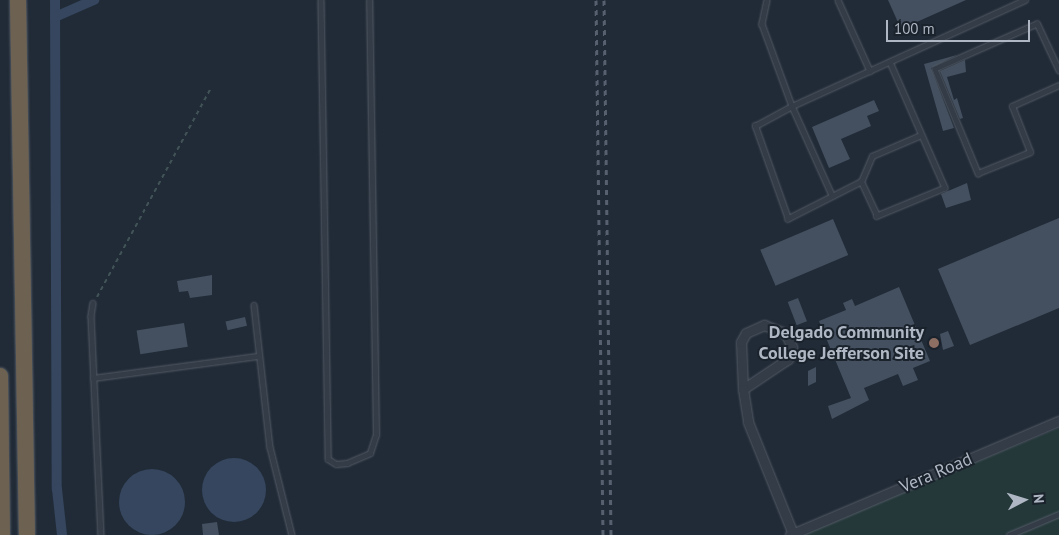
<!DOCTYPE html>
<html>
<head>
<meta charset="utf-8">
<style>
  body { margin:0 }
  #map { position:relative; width:1059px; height:535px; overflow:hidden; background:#212b37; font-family:"PT Sans",sans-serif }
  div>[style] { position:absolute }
  .green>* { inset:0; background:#243839 }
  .water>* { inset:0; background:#35465e }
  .round { border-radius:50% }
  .canal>* { height:10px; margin:-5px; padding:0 5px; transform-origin:5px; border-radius:5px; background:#35465e }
  .building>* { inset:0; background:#44505f; transform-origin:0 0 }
  .path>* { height:2px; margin-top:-1px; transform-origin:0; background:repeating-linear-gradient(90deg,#415356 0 4px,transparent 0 8px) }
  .roads { filter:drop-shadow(0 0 1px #525a65) drop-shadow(0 0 1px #525a65) }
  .service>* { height:4.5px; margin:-2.25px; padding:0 2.25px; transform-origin:2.25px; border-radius:2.25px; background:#343c48 }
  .minor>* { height:9px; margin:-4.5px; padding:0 4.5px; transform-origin:4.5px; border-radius:4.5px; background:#343c48 }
  .motorway>* { height:16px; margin:-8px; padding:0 8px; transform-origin:8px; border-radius:8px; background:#6d6252 }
  .rail>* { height:3px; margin-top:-1.5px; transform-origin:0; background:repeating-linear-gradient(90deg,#56606f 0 5px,transparent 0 10px) }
  .dots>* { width:14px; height:14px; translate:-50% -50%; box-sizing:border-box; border:2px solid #1a222c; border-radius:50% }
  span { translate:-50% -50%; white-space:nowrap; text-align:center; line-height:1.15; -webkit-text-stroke:4px #1a222c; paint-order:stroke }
  .poi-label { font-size:18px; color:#afb7c4; font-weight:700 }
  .right { translate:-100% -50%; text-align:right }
  .street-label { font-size:18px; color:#afb7c4 }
  .north { position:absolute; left:999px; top:475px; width:50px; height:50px; -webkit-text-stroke:4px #1a222c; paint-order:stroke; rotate:85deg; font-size:14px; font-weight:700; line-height:20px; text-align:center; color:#afb7c4 }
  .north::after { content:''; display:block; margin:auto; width:18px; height:22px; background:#afb7c4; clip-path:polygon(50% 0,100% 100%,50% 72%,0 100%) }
  .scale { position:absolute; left:886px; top:20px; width:144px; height:22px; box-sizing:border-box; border:2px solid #afb7c4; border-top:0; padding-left:6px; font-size:15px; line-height:18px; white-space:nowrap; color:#afb7c4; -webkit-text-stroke:4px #1a222c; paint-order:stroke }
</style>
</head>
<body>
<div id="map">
  <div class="green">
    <div style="clip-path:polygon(1059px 428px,1059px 535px,798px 535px)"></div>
  </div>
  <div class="water">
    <div class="round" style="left:202px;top:458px;width:64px;height:64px"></div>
    <div class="round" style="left:119px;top:469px;width:66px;height:66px"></div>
  </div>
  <div class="canal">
    <div style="left:55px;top:0;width:489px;rotate:89.8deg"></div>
    <div style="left:57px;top:489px;width:46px;rotate:83.8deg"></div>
    <div style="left:55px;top:17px;width:43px;rotate:-23.6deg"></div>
  </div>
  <div class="building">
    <div style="clip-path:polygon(888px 0,966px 0,901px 29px)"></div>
    <div style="clip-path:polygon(957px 55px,931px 68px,954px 128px,943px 131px,924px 64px)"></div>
    <div style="clip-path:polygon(965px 60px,966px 72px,947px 77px,954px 100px,957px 98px,963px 118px,960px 119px,940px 71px)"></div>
    <div style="clip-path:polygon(874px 100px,879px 111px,867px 116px,871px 126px,841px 139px,850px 159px,829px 168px,812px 127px)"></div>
    <div style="clip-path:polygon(967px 183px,971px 200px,946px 208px,941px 194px)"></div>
    <div style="clip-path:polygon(1059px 218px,1059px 308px,970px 345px,938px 269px)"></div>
    <div style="left:833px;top:219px;width:39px;height:79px;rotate:67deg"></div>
    <div style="clip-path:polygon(212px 275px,212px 295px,190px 298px,188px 291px,179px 292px,177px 281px)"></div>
    <div style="clip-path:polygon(899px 287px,930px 361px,913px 368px,918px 380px,903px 386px,898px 374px,864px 388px,869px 400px,832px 419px,828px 406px,851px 398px,819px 321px,846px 310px,843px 303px,852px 299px,855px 306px)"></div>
    <div style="left:798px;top:298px;width:25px;height:11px;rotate:69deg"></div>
    <div style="left:245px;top:317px;width:9px;height:20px;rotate:77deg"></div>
    <div style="left:184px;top:323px;width:24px;height:48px;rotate:81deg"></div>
    <div style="clip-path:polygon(948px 331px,954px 346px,943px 350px,940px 334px)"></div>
    <div style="clip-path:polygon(816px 367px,816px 382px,808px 386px,808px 371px)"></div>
    <div style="clip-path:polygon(217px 522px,219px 535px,203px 535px,202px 524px)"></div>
  </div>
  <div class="path">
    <div style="left:97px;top:297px;width:238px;rotate:-61.4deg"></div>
  </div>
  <div class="roads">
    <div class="service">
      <div style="left:321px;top:0;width:459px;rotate:89.1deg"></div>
      <div style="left:328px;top:459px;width:9px;rotate:32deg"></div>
      <div style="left:336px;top:464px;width:11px;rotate:-5deg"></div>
      <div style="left:347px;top:463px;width:25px;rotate:-23deg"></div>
      <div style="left:370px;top:453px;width:19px;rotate:-72deg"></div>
      <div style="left:376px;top:435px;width:435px;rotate:-90.9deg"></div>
      <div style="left:767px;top:0;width:25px;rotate:102deg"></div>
      <div style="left:762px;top:24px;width:87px;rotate:69.9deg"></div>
      <div style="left:792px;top:106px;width:98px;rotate:65.8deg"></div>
      <div style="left:838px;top:0;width:78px;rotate:65.7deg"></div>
      <div style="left:890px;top:62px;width:137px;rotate:66.4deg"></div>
      <div style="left:945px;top:188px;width:74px;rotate:157.6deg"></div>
      <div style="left:877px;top:216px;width:38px;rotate:-115deg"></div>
      <div style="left:861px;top:182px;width:82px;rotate:153.1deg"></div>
      <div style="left:788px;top:219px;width:99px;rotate:-109.5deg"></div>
      <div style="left:755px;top:126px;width:42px;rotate:-28.4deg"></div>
      <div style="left:792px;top:106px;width:256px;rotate:-24.5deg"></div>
      <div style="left:1059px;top:71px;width:52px;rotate:-115.1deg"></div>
      <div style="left:1037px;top:24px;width:111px;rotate:156.2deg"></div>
      <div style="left:935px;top:69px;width:113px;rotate:67.5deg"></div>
      <div style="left:978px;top:173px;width:56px;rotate:-22deg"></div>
      <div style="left:1030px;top:152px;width:49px;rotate:-111.4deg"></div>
      <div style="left:1012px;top:106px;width:51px;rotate:-24.1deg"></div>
      <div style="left:861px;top:182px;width:28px;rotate:-67deg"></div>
      <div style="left:872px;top:156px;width:53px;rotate:-23.2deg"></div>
      <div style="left:93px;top:303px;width:13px;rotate:99deg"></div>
      <div style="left:91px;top:316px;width:219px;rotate:87.4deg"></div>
      <div style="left:254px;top:305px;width:143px;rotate:83.6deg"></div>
      <div style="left:270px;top:447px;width:91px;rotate:76deg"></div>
      <div style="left:93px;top:378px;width:165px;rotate:-7.6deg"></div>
      <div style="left:1009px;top:535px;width:54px;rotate:-22.8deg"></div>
    </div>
    <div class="minor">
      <div style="left:764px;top:325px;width:22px;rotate:21deg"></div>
      <div style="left:785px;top:333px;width:16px;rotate:63deg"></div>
      <div style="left:792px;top:347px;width:13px;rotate:108deg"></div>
      <div style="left:788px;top:359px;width:54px;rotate:146.3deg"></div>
      <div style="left:743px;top:389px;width:47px;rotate:-92.4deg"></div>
      <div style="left:741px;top:342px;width:10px;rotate:-61deg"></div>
      <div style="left:746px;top:333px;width:20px;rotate:-24deg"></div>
      <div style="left:743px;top:389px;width:33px;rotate:81deg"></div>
      <div style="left:748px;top:422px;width:121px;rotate:68.1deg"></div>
      <div style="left:790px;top:535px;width:292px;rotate:-23deg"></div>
    </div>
    <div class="motorway">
      <div style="left:18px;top:0;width:535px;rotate:89.04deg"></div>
      <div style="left:0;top:376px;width:159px;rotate:89.3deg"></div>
    </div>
  </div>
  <div class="rail">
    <div style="left:596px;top:0;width:535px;rotate:89.25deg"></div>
    <div style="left:604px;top:0;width:535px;rotate:89.25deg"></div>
  </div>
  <div class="dots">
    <div style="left:934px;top:343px;background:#8d6e63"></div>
  </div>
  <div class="poi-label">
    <span class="right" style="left:924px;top:343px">Delgado Community<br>College Jefferson Site</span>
  </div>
  <div class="street-label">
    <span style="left:936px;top:473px;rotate:-23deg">Vera Road</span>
  </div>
  <div class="north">N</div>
  <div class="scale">100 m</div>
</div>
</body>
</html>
